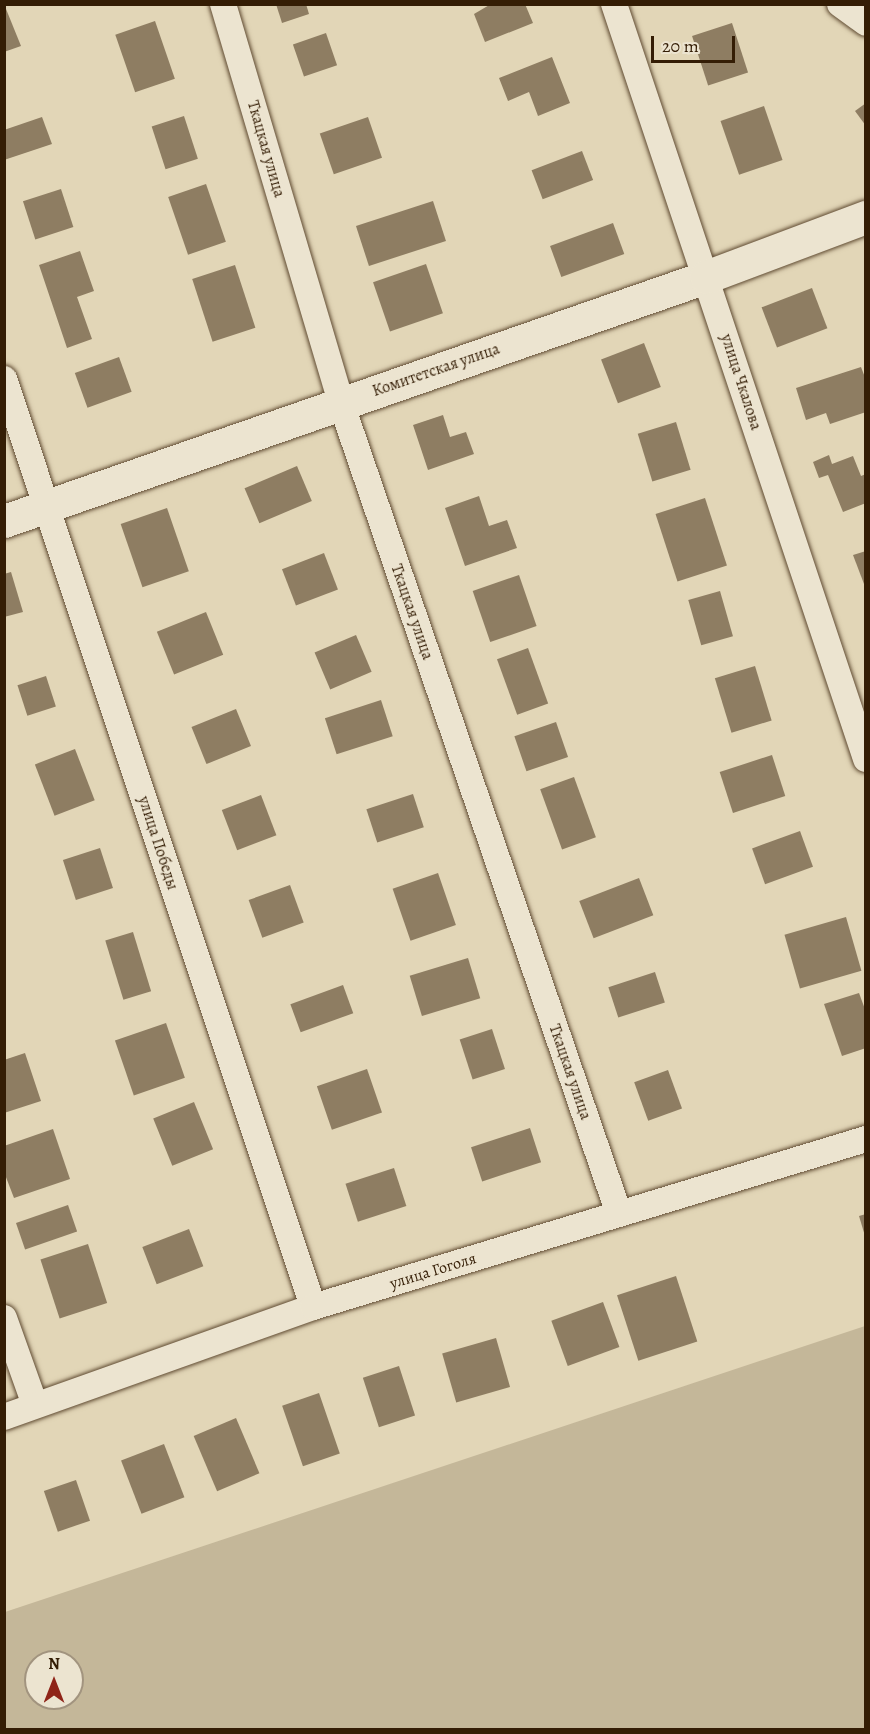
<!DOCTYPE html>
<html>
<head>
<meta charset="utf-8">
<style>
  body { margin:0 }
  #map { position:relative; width:870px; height:1734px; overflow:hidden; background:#e2d6b7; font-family:Alegreya,serif }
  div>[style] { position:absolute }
  .green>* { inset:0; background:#c4b799 }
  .building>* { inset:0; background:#8e7d62; transform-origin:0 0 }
  .roads { filter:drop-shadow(0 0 2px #604b32) drop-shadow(0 0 2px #604b32) }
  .street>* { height:26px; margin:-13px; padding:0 13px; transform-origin:13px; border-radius:13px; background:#ece4d0 }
  .secondary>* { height:33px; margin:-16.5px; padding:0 16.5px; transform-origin:16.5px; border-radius:16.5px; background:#ece4d0 }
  span { translate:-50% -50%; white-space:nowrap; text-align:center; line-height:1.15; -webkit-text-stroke:4.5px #ece4d0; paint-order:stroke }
  .street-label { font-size:16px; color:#341d05 }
  .frame { position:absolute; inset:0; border:6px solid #341d05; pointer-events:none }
  .north { position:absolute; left:24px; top:1650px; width:60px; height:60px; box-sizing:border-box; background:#ece4d0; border:2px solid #a2947f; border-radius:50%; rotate:0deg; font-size:16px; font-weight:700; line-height:24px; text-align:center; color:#341d05 }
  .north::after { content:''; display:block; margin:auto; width:21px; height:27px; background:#8f2418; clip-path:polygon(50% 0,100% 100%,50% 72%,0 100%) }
  .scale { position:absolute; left:651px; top:36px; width:84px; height:27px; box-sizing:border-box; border:3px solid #341d05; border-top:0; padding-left:8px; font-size:18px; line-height:21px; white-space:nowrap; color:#341d05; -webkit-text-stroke:4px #ece4d0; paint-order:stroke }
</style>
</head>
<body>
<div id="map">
  <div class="green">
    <div style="clip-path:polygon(evenodd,865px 1326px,865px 1729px,5px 1729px,5px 1612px,865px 1326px,36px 1662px,72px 1662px,72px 1698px,36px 1698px,36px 1662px)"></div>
  </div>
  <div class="building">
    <div style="clip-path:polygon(4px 4px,21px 46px,4px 52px)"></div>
    <div style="clip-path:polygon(276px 4px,306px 4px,309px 14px,282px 23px)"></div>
    <div style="clip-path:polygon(491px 4px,525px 4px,533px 23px,485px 42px,474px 14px)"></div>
    <div style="left:155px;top:21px;width:61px;height:42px;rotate:71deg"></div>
    <div style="left:732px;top:23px;width:52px;height:42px;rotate:72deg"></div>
    <div style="left:326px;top:33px;width:34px;height:35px;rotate:71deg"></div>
    <div style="clip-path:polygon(552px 57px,570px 103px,538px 116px,529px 92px,508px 101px,499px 78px)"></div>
    <div style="clip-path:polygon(866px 103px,866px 126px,855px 111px)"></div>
    <div style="left:764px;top:106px;width:57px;height:46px;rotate:71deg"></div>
    <div style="left:184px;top:116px;width:45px;height:34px;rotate:72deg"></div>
    <div style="clip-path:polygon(42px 117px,52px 144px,4px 160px,4px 130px)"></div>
    <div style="left:368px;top:117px;width:43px;height:51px;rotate:71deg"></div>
    <div style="left:582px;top:151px;width:31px;height:54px;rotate:69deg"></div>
    <div style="left:206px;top:184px;width:61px;height:40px;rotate:71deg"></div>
    <div style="left:61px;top:189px;width:40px;height:40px;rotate:72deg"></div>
    <div style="left:433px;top:201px;width:42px;height:81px;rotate:72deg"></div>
    <div style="left:613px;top:223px;width:33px;height:67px;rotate:70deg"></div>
    <div style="clip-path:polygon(80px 251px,94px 291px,77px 297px,92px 339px,67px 348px,39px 265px)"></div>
    <div style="left:426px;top:264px;width:52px;height:56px;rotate:71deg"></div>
    <div style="left:235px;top:265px;width:66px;height:45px;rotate:72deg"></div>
    <div style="left:812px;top:288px;width:43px;height:54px;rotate:69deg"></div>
    <div style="left:644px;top:343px;width:47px;height:46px;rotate:69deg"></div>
    <div style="left:119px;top:357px;width:37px;height:47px;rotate:70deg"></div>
    <div style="clip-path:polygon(861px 367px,866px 380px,866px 412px,830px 424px,826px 413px,806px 420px,796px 388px)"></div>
    <div style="clip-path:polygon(443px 415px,450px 437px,466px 432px,474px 454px,428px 470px,413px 425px)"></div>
    <div style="left:676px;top:422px;width:50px;height:40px;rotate:73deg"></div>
    <div style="clip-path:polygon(829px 455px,832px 464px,853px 456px,861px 476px,866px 474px,866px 503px,843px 512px,828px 475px,819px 478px,813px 462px)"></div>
    <div style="left:297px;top:466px;width:38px;height:57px;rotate:67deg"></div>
    <div style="clip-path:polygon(479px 496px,489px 526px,507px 520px,517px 548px,465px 566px,445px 508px)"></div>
    <div style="left:705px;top:498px;width:71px;height:52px;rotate:72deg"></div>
    <div style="left:167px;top:508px;width:67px;height:49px;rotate:71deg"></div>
    <div style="clip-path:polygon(866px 551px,866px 583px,864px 584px,853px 555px)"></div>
    <div style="left:324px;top:553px;width:39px;height:45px;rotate:69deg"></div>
    <div style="clip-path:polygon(11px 572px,23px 612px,4px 617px,4px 574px)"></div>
    <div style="left:519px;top:575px;width:54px;height:49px;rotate:71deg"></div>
    <div style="left:720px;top:591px;width:47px;height:33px;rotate:74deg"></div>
    <div style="left:206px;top:612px;width:46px;height:53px;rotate:68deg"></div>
    <div style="left:356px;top:635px;width:40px;height:45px;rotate:67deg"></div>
    <div style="left:528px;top:648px;width:59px;height:33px;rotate:70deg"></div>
    <div style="left:755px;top:666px;width:57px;height:42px;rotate:73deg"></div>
    <div style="left:46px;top:676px;width:32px;height:30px;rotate:72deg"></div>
    <div style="left:381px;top:700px;width:38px;height:59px;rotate:72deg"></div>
    <div style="left:236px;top:709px;width:40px;height:48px;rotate:68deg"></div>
    <div style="left:556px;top:722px;width:37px;height:44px;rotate:71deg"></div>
    <div style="left:75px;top:749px;width:55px;height:43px;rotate:69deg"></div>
    <div style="left:772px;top:755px;width:43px;height:55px;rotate:72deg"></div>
    <div style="left:574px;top:777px;width:64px;height:36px;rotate:70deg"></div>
    <div style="left:413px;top:794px;width:35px;height:49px;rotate:72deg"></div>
    <div style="left:261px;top:795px;width:43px;height:42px;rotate:69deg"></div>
    <div style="left:800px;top:831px;width:38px;height:51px;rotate:70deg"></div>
    <div style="left:100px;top:848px;width:42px;height:39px;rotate:72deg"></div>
    <div style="left:438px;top:873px;width:55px;height:48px;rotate:71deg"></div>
    <div style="left:639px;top:878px;width:40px;height:64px;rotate:69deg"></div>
    <div style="left:290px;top:885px;width:40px;height:44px;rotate:70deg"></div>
    <div style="left:846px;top:917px;width:56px;height:64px;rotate:74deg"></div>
    <div style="left:133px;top:932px;width:62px;height:29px;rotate:73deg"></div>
    <div style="left:468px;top:958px;width:42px;height:61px;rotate:73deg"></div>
    <div style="left:655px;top:972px;width:32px;height:49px;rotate:72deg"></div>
    <div style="left:343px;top:985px;width:30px;height:56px;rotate:70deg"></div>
    <div style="clip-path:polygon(859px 993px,866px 1012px,866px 1048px,842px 1056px,824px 1004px)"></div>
    <div style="left:166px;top:1023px;width:58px;height:54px;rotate:71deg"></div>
    <div style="left:492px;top:1029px;width:42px;height:34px;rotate:72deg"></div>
    <div style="clip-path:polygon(25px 1053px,41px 1101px,4px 1113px,4px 1060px)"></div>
    <div style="left:367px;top:1069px;width:46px;height:53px;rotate:71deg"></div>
    <div style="left:668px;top:1070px;width:41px;height:36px;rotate:70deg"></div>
    <div style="left:194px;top:1102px;width:51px;height:44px;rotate:68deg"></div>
    <div style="left:530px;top:1128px;width:36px;height:62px;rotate:72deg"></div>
    <div style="clip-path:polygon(53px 1129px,70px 1179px,14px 1198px,4px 1172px,4px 1146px)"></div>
    <div style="left:394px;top:1168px;width:40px;height:51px;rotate:72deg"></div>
    <div style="left:68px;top:1205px;width:28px;height:55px;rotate:71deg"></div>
    <div style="clip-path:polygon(866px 1214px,866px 1236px,865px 1236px,859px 1216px)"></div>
    <div style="left:189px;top:1229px;width:40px;height:50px;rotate:69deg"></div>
    <div style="left:88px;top:1244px;width:62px;height:50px;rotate:72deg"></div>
    <div style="left:676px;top:1276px;width:69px;height:62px;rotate:72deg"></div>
    <div style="left:603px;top:1302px;width:48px;height:55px;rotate:70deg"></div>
    <div style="left:496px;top:1338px;width:51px;height:56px;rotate:74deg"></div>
    <div style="left:399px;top:1366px;width:52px;height:38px;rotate:72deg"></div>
    <div style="left:319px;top:1393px;width:64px;height:39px;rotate:71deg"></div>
    <div style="left:236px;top:1418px;width:60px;height:46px;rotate:67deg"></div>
    <div style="left:164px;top:1444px;width:57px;height:46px;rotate:69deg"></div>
    <div style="left:76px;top:1480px;width:43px;height:34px;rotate:71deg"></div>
  </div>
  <div class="roads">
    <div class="street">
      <div style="left:223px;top:4px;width:416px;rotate:73.5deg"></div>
      <div style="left:341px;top:403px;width:857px;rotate:71.08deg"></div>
      <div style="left:614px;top:4px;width:796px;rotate:71.54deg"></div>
      <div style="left:840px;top:4px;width:32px;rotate:36deg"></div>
      <div style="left:4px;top:379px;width:978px;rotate:71.58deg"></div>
      <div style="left:4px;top:1318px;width:92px;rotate:70.4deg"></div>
      <div style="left:4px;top:1417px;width:328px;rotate:-19.6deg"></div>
      <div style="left:313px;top:1307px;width:578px;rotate:-16.9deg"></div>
    </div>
    <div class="secondary">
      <div style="left:4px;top:521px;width:743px;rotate:-19.17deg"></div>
      <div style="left:706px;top:277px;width:171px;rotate:-20.6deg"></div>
    </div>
  </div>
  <div class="street-label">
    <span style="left:266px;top:149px;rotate:74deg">Ткацкая улица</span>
    <span style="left:436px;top:370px;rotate:-19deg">Комитетская улица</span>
    <span style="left:741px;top:382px;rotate:72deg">улица Чкалова</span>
    <span style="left:412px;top:612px;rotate:71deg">Ткацкая улица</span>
    <span style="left:158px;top:843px;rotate:72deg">улица Победы</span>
    <span style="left:570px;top:1072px;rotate:71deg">Ткацкая улица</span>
    <span style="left:433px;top:1271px;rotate:-17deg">улица Гоголя</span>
  </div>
  <div class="frame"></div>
  <div class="north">N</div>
  <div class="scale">20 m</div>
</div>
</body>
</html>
